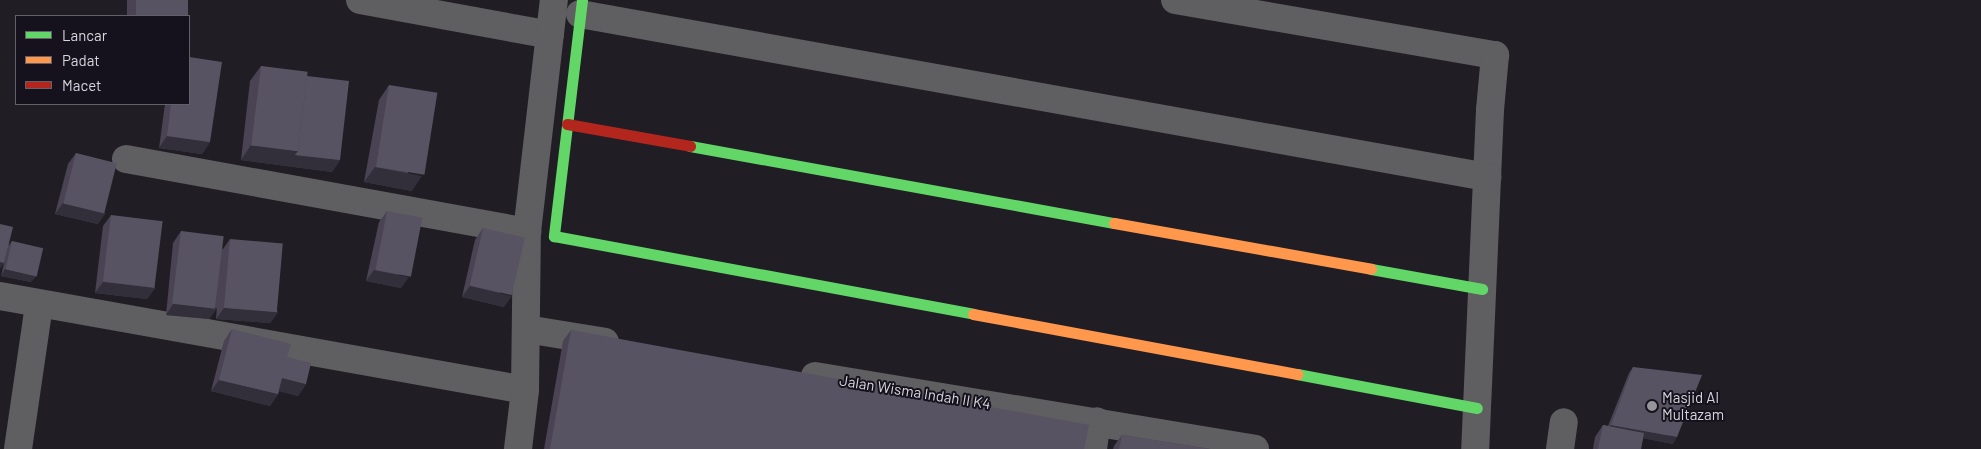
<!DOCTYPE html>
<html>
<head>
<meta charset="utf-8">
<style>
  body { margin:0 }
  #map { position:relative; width:1981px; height:449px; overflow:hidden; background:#201e24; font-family:Barlow,sans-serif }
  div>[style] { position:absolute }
  .street>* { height:28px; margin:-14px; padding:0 14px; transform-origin:14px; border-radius:14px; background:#5f5e60 }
  .fast>* { height:11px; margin:-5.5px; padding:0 5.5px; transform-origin:5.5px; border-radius:5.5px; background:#63d668 }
  .slow>* { height:11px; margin:-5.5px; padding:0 5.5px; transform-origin:5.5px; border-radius:5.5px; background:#ff974d }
  .jam>* { height:11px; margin:-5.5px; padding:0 5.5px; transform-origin:5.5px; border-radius:5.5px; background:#b3261e }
  .wall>* { inset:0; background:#494353; transform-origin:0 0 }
  .shaded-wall>* { inset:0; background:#322e3a }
  .building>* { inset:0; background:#585362; transform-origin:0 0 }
  .dots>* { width:14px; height:14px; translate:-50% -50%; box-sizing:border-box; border:2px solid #16121d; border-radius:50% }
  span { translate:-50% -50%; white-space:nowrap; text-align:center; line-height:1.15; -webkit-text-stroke:4px #16121d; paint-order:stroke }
  .street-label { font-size:15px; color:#d7d5dd }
  .poi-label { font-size:15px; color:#d7d5dd }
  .left { translate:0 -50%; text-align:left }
  .legend { position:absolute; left:15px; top:15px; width:175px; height:90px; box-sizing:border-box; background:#16121d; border:1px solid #63606a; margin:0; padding:6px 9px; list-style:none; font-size:15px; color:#d7d5dd }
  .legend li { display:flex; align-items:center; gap:10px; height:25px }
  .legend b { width:25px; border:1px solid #63606a }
</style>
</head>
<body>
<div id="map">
  <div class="street">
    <div style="left:360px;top:0;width:193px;rotate:10.4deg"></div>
    <div style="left:1175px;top:0;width:325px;rotate:9.8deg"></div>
    <div style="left:1495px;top:55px;width:55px;rotate:95.2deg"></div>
    <div style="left:1490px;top:110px;width:339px;rotate:92.5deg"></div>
    <div style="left:580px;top:14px;width:922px;rotate:10.19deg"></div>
    <div style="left:126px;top:159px;width:408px;rotate:10.3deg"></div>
    <div style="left:0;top:296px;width:533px;rotate:10.15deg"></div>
    <div style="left:526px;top:329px;width:80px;rotate:9.3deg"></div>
    <div style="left:815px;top:376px;width:446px;rotate:9.4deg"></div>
    <div style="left:18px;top:449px;width:146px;rotate:-81.7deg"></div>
    <div style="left:518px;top:449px;width:59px;rotate:-83.2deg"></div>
    <div style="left:525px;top:390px;width:158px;rotate:-89.3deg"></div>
    <div style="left:527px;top:232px;width:234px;rotate:-83.4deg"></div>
    <div style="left:1093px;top:449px;width:28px;rotate:-82deg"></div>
    <div style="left:1560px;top:449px;width:27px;rotate:-82deg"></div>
  </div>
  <div class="fast">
    <div style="left:582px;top:0;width:238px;rotate:96.8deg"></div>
    <div style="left:554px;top:236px;width:426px;rotate:10.5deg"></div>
    <div style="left:690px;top:146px;width:431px;rotate:10.3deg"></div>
    <div style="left:1371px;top:269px;width:113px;rotate:10.2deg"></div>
    <div style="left:1297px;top:374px;width:183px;rotate:10.7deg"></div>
  </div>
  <div class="slow">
    <div style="left:1114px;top:223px;width:261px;rotate:10.1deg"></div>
    <div style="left:973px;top:314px;width:330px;rotate:10.5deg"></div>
  </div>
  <div class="jam">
    <div style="left:567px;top:124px;width:125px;rotate:10.1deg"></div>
  </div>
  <div class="wall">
    <div style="left:127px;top:0;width:61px;height:16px"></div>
    <div style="clip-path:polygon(261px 66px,307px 76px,340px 160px,332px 172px,241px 160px,250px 81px)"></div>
    <div style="clip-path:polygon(389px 85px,412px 191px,364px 182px,379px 100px)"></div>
    <div style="clip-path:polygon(165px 104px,189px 104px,210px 142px,202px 154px,159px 148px)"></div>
    <div style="clip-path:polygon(76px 153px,98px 224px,55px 214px,68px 164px)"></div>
    <div style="clip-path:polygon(387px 211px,401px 288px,366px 281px,379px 222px)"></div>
    <div style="clip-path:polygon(111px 215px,155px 288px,147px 299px,95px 293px,103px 226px)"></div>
    <div style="clip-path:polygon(483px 228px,504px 307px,462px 297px,475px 240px)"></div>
    <div style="clip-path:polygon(181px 231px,223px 249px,230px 239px,278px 312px,270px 323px,216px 319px,218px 294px,217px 308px,209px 319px,166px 315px,173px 243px)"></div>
    <div style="clip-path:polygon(12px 241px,36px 276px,31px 282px,1px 276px,8px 246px)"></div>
    <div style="clip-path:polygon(232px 329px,287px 357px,306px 384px,298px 396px,279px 391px,278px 394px,270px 406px,211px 391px,224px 341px)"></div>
    <div style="clip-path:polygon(571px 330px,1084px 449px,544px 449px,563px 341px)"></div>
    <div style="clip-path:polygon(1633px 367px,1673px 444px,1643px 438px,1641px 449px,1593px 449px,1595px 437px,1603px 425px,1608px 426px,1629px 373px)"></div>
    <div style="clip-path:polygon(1122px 435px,1210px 449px,1113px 449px,1114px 446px)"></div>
  </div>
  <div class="shaded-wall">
    <div style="clip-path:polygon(167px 136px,210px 142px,202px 154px,159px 148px)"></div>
    <div style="clip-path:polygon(251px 145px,298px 151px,287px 166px,241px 160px)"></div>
    <div style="clip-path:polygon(295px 155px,340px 160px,332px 172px,287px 166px)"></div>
    <div style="clip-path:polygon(375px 167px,422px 176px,412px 191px,364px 182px)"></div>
    <div style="clip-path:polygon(63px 203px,106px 213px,98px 224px,55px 214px)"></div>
    <div style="clip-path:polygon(0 262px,4px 263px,0 269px)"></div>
    <div style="clip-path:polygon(5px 269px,36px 276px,31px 282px,1px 276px)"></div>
    <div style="clip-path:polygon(374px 270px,409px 277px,401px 288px,366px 281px)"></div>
    <div style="clip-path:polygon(103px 282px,155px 288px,147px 299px,95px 293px)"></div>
    <div style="clip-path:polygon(470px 286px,512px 296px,504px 307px,462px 297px)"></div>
    <div style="clip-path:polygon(173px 304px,217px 308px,209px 319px,166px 315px)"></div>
    <div style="clip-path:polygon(224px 308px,278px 312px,270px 323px,216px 319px)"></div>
    <div style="clip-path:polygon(282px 378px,306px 384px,298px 396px,274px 390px)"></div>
    <div style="clip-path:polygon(219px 380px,278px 394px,270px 406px,211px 391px)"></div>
    <div style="clip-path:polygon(1611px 425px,1677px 437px,1673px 444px,1606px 431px)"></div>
  </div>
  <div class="building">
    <div style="left:136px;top:0;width:52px;height:16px"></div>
    <div style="clip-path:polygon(189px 57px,222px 62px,210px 142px,167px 136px,171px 104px,189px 104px)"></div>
    <div style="left:261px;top:66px;width:47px;height:80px;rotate:7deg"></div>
    <div style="clip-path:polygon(307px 76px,349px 81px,340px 160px,295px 155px,298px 151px)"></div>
    <div style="left:389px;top:85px;width:49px;height:83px;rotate:9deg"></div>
    <div style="left:76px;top:153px;width:42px;height:52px;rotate:14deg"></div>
    <div style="left:387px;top:211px;width:36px;height:60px;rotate:11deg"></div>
    <div style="left:111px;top:215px;width:52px;height:67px;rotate:7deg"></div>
    <div style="clip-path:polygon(0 224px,13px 227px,4px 263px,0 262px)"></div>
    <div style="left:483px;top:228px;width:43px;height:59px;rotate:13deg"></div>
    <div style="left:181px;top:231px;width:43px;height:73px;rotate:7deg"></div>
    <div style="left:230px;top:239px;width:53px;height:69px;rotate:5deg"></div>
    <div style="left:12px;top:241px;width:32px;height:29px;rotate:13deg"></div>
    <div style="clip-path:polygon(232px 329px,291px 344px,287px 357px,311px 363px,306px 384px,282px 378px,278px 394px,219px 380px)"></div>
    <div style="clip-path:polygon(571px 330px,1089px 425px,1084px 449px,550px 449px)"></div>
    <div style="clip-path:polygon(1633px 367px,1702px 375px,1677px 437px,1611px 425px)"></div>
    <div style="clip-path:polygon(1603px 425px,1644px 433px,1641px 449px,1598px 449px)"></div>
    <div style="clip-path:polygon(1122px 435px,1210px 449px,1119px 449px)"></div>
  </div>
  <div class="dots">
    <div style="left:1652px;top:406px;background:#97959c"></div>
  </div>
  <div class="street-label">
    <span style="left:915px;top:392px;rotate:9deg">Jalan Wisma Indah II K4</span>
  </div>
  <div class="poi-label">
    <span class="left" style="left:1662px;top:406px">Masjid Al<br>Multazam</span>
  </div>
  <ul class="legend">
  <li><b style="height:6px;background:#63d668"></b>Lancar</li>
  <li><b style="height:6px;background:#ff974d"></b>Padat</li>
  <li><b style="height:6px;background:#b3261e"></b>Macet</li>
  </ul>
</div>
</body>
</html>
